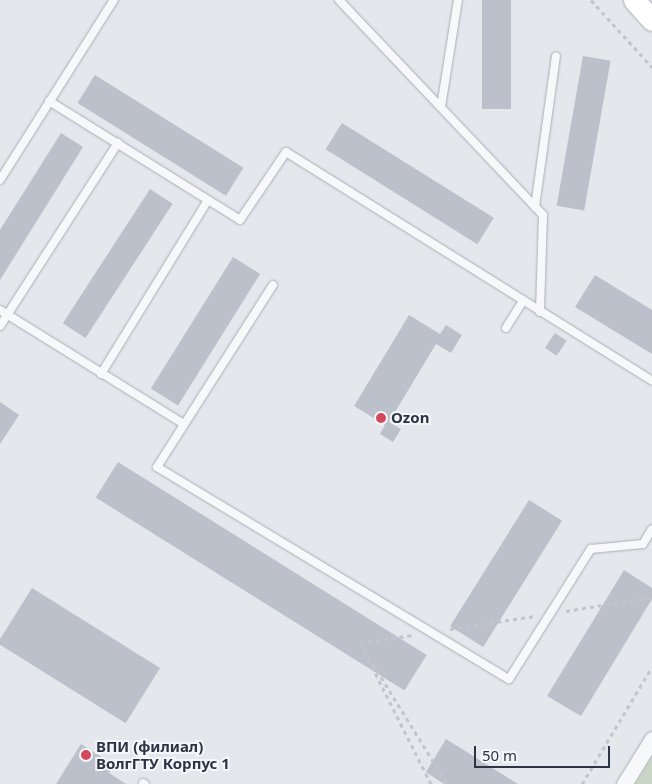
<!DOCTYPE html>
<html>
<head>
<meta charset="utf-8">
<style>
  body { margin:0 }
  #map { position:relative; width:652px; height:784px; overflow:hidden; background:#e4e7ec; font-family:"Noto Sans",sans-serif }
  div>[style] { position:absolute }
  .green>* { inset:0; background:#c9d6c5 }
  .building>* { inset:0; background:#bbc0ca; transform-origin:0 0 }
  .path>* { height:3px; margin-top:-1.5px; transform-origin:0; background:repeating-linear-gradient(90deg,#c2c5cb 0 4px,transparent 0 8px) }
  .roads { filter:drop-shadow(0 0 1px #a9aeb7) drop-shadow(0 0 1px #a9aeb7) }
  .lane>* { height:8px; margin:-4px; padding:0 4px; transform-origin:4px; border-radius:4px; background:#f7f8fa }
  .street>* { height:15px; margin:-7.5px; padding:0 7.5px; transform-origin:7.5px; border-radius:7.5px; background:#f7f8fa }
  .secondary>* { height:21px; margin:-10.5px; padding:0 10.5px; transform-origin:10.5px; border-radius:10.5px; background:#fff }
  .dots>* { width:14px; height:14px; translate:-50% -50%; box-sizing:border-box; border:2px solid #f4f6f9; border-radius:50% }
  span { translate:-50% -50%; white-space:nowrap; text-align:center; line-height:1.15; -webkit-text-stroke:4px #f4f6f9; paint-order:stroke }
  .poi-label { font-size:15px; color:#2b3445; font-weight:700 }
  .left { translate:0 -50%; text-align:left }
  .scale { position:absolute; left:474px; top:746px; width:136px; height:22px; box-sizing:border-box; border:2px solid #2b3445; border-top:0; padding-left:6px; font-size:15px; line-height:18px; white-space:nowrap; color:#2b3445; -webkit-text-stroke:4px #f4f6f9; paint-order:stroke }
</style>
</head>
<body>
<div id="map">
  <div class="green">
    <div style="clip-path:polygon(652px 757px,652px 784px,635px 784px)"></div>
  </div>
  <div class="building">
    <div style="left:482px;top:0;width:29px;height:109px"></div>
    <div style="left:583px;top:56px;width:28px;height:152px;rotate:10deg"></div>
    <div style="left:95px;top:75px;width:175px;height:33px;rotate:32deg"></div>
    <div style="left:342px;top:123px;width:179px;height:31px;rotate:32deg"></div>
    <div style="clip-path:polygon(61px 133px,83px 147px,0 280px,0 230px)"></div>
    <div style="left:150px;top:189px;width:27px;height:160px;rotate:33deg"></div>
    <div style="left:233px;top:257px;width:32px;height:155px;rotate:32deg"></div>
    <div style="clip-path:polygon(595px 275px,652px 310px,652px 354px,575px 307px)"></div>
    <div style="clip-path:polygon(409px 315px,440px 334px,446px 325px,462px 335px,451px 353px,436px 344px,389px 422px,401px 429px,393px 442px,380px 434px,385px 425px,354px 406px)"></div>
    <div style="left:555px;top:333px;width:14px;height:18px;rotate:34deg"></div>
    <div style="clip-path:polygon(0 402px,19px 415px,0 444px)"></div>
    <div style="left:118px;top:462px;width:364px;height:42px;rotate:32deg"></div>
    <div style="left:529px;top:500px;width:39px;height:149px;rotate:32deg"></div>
    <div style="clip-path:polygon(624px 570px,652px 588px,652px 599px,581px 716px,547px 696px)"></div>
    <div style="left:32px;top:588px;width:151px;height:65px;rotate:32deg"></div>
    <div style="clip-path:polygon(446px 739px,518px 784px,444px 784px,426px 772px)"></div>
    <div style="clip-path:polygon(81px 744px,114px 765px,109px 773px,126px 784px,56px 784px)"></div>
  </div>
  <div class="path">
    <div style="left:591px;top:0;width:91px;rotate:47.7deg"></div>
    <div style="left:566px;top:611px;width:87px;rotate:-9.2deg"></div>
    <div style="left:450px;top:629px;width:86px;rotate:-8.7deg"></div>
    <div style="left:360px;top:643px;width:53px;rotate:-8.7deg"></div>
    <div style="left:431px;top:784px;width:158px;rotate:-116.7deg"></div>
    <div style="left:360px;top:643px;width:166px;rotate:58.3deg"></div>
    <div style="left:582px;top:784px;width:136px;rotate:-59.1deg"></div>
  </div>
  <div class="roads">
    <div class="lane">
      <div style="left:339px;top:0;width:296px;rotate:46.5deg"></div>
      <div style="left:543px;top:215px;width:97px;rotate:91.8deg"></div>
      <div style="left:49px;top:101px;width:225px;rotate:31.9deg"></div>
      <div style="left:240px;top:220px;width:82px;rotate:-55.9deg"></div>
      <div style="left:286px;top:152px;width:432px;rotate:32deg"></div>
      <div style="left:441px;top:107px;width:108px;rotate:-81deg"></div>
      <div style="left:0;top:180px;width:213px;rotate:-57.7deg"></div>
      <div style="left:535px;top:207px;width:152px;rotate:-82.1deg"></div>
      <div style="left:273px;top:285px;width:216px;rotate:122.5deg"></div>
      <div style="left:157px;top:467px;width:411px;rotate:31.1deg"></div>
      <div style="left:509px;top:679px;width:154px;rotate:-57.8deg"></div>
      <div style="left:591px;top:549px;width:52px;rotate:-5.5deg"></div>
      <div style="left:643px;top:544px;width:17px;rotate:-59deg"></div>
      <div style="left:0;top:310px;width:216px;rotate:31.8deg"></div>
      <div style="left:0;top:326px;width:218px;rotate:-57.2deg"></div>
      <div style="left:506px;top:328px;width:32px;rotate:-58deg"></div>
      <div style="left:101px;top:374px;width:204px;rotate:-58.4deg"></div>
      <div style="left:143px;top:783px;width:2px;rotate:27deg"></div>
    </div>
    <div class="street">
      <div style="left:624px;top:784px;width:53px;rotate:-58.1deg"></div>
    </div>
    <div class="secondary">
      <div style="left:634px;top:0;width:27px;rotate:48deg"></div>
    </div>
  </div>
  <div class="dots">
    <div style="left:381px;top:418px;background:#d1495b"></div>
    <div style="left:86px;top:755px;background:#d1495b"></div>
  </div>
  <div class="poi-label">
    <span class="left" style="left:391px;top:418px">Ozon</span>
    <span class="left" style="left:96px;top:755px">ВПИ (филиал)<br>ВолгГТУ Корпус 1</span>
  </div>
  <div class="scale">50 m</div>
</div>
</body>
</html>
